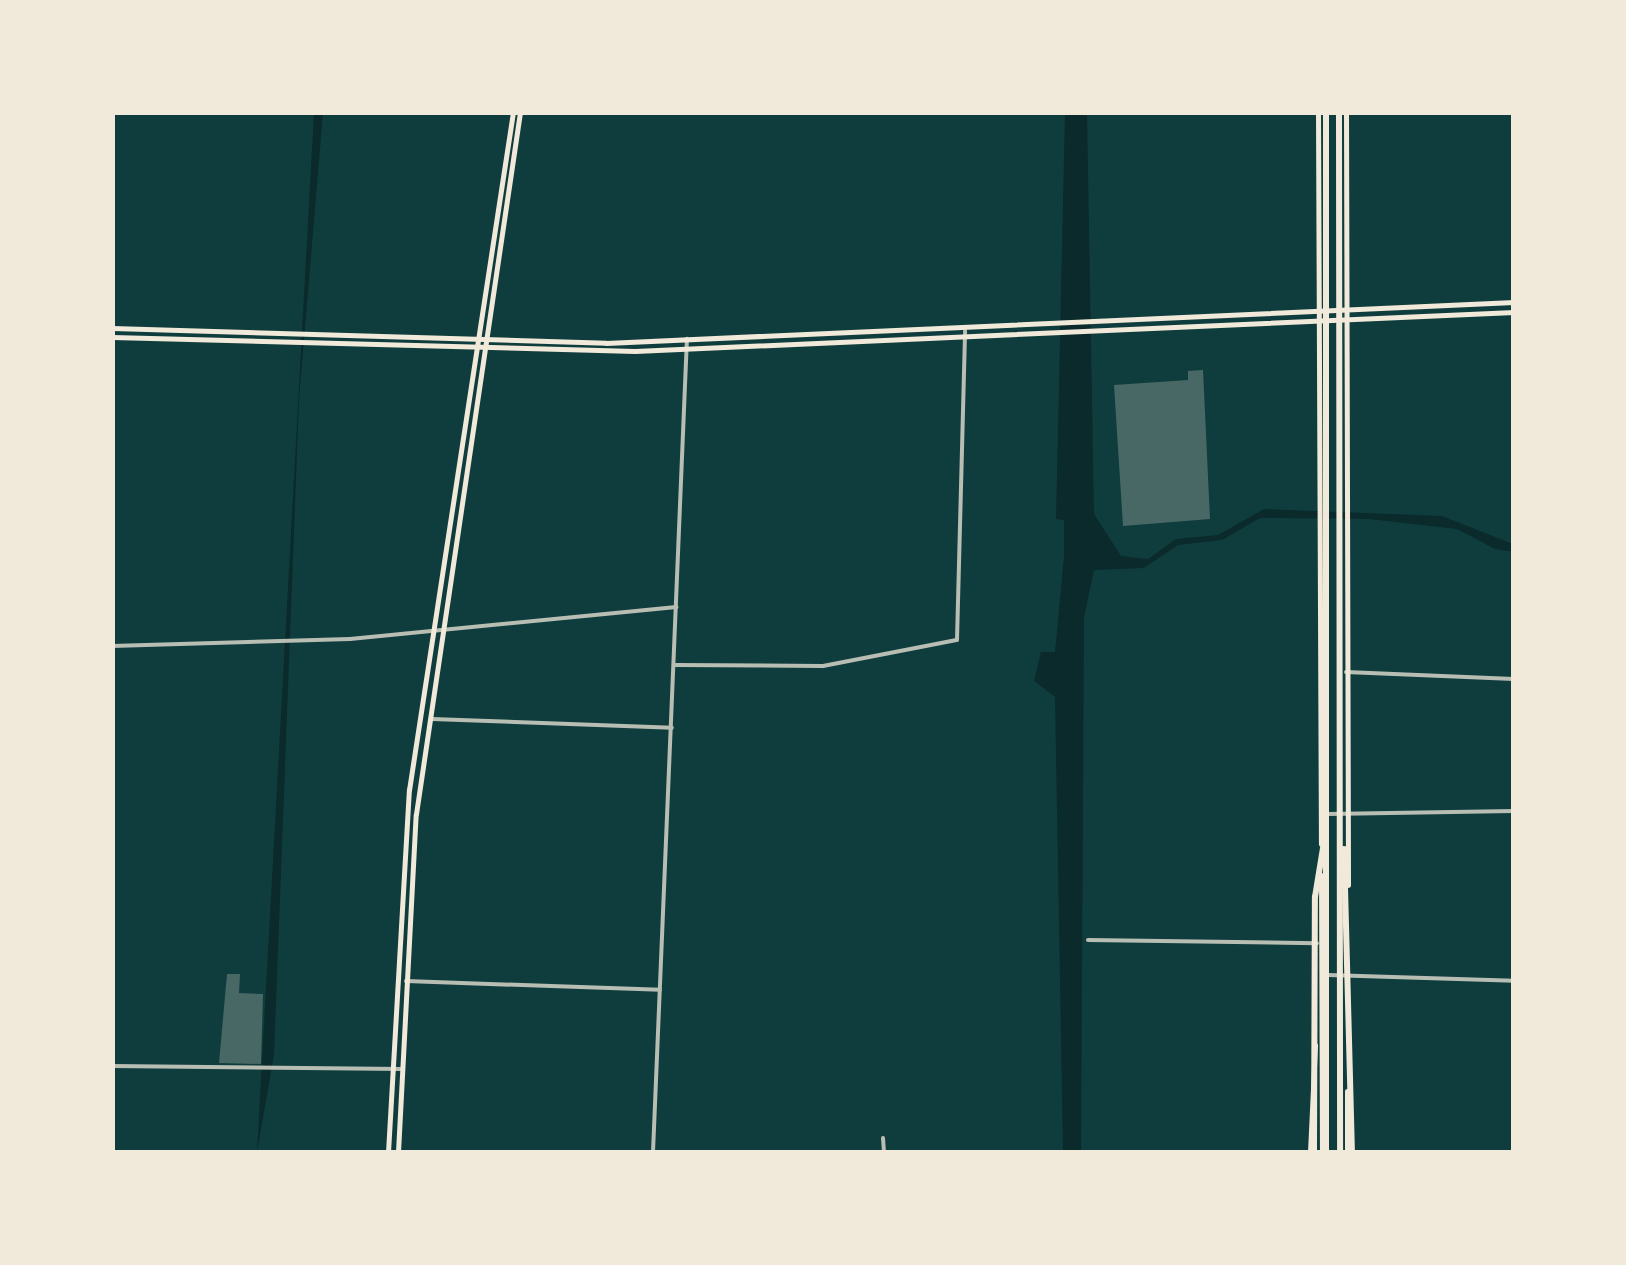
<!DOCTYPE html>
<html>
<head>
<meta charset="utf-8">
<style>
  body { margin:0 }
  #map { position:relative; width:1626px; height:1265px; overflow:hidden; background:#0f3d3e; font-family:Manrope,sans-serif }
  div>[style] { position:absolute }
  .water>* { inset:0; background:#0a2a2b }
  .building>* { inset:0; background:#486865 }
  .minor>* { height:4px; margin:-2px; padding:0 2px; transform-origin:2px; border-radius:2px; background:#b8beb3 }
  .tertiary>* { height:4px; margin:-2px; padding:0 2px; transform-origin:2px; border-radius:2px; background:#b8beb3 }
  .secondary>* { height:5px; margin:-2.5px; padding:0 2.5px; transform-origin:2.5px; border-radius:2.5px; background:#f1e9da }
  .primary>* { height:5px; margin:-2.5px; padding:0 2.5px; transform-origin:2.5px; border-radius:2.5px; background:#f1e9da }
  .trunk>* { height:6px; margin:-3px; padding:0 3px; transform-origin:3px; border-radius:3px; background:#f1e9da }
  span { translate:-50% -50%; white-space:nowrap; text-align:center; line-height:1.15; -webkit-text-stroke:8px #f1e9da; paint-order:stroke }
  .frame { position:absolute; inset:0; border:115px solid #f1e9da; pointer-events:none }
</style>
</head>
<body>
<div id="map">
  <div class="water">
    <div style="clip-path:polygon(314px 113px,323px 113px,299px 400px,274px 1055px,257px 1152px)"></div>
    <div style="clip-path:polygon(1065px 113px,1087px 113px,1094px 514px,1121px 556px,1148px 559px,1176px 539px,1218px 535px,1264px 509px,1442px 516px,1513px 544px,1514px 552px,1495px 549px,1457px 529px,1369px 519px,1260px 518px,1222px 540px,1178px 545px,1144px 568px,1094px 570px,1084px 618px,1081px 1152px,1063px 1152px,1055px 697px,1034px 681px,1041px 652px,1055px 652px,1064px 556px,1064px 520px,1056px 519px)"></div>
  </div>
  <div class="building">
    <div style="clip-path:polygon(1203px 370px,1210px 519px,1123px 526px,1114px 385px,1188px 380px,1188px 371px)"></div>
    <div style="clip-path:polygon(227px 974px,240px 974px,239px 993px,263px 994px,261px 1064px,219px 1063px)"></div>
  </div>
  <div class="minor">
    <div style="left:675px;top:665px;width:148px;rotate:0.4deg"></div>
    <div style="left:823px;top:666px;width:136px;rotate:-11deg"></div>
    <div style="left:957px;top:640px;width:309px;rotate:-88.5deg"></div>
    <div style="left:432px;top:719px;width:240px;rotate:2.1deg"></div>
    <div style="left:1328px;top:814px;width:186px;rotate:-0.9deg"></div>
    <div style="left:1088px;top:940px;width:229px;rotate:0.8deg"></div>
    <div style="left:1328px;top:975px;width:186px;rotate:1.8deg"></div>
    <div style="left:406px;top:981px;width:254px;rotate:2deg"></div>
    <div style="left:883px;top:1138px;width:14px;rotate:86deg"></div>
  </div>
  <div class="tertiary">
    <div style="left:112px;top:646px;width:238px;rotate:-1.7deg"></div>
    <div style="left:350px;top:639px;width:328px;rotate:-5.6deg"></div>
    <div style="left:1346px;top:672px;width:168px;rotate:2.4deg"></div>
    <div style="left:112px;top:1066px;width:290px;rotate:0.6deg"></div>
    <div style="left:653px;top:1152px;width:814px;rotate:-87.61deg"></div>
  </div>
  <div class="secondary">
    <div style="left:388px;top:1152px;width:363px;rotate:-86.7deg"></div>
    <div style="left:409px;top:790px;width:686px;rotate:-81.28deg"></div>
    <div style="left:398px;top:1152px;width:338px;rotate:-87deg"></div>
    <div style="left:416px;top:814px;width:710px;rotate:-81.57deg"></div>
  </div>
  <div class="primary">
    <div style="left:1318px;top:112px;width:732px;rotate:89.77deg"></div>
    <div style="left:1346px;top:112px;width:773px;rotate:89.85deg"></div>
    <div style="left:112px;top:328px;width:494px;rotate:1.7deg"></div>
    <div style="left:606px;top:343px;width:909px;rotate:-2.59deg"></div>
    <div style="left:112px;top:337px;width:523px;rotate:1.53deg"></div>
    <div style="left:635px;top:351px;width:880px;rotate:-2.54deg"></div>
    <div style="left:1321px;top:875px;width:277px;rotate:89.8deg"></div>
    <div style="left:1310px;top:1152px;width:107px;rotate:-87.3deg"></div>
    <div style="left:1347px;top:1152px;width:61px;rotate:-90deg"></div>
  </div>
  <div class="trunk">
    <div style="left:1326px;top:112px;width:1040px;rotate:90deg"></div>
    <div style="left:1339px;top:112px;width:1040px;rotate:89.94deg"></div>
    <div style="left:1344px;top:849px;width:303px;rotate:88.5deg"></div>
    <div style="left:1314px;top:1152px;width:255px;rotate:-89.8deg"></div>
    <div style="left:1315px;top:897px;width:56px;rotate:-80.7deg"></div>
  </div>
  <div class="frame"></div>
</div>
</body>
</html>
